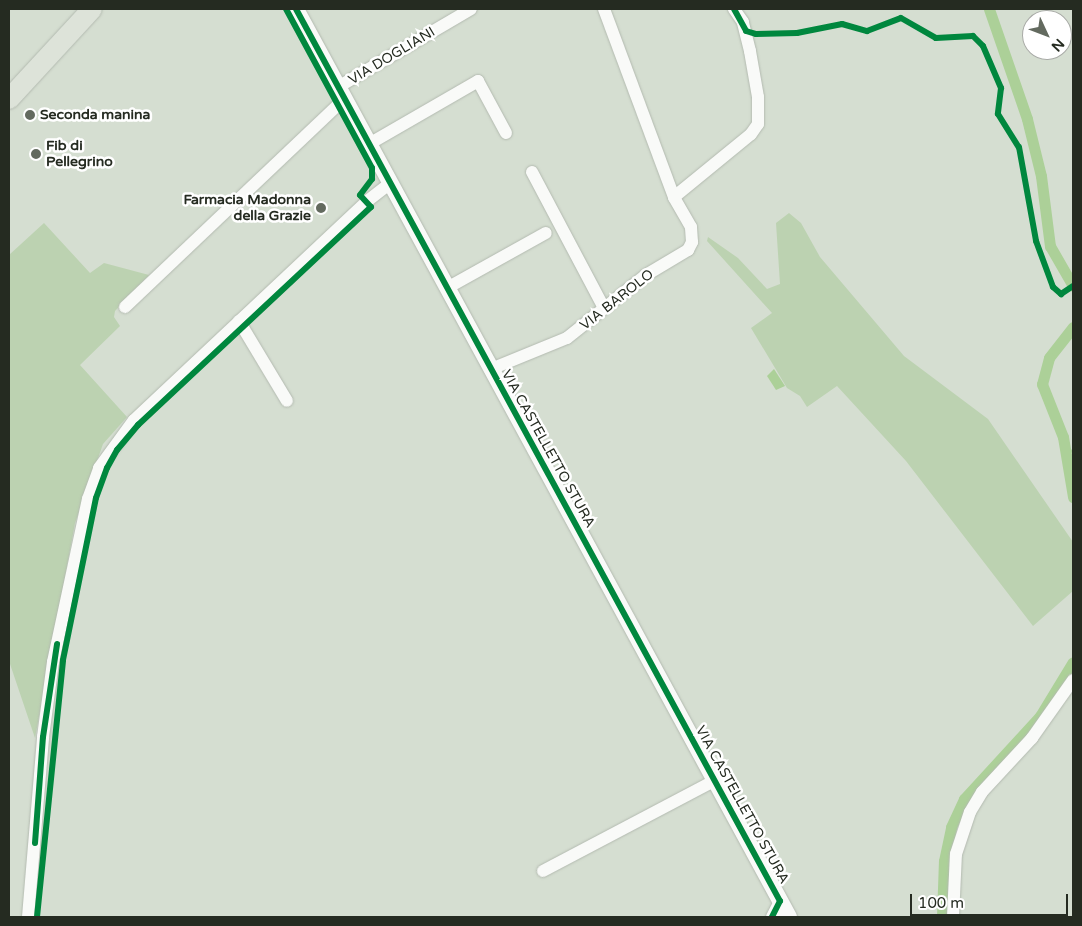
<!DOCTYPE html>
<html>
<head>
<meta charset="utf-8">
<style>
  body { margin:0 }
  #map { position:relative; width:1082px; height:926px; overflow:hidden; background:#d5ded1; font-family:"Varela Round",sans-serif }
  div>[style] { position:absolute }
  .green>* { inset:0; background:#bcd2b1 }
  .water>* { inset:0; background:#acd098 }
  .stream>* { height:3px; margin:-1.5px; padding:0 1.5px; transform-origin:1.5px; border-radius:1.5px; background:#acd098 }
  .canal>* { height:11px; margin:-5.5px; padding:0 5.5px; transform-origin:5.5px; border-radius:5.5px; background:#acd098 }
  .roads { filter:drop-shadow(0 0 1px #b3bab0) drop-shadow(0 0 1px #b3bab0) }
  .minor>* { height:12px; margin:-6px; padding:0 6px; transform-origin:6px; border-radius:6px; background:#f9faf8 }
  .tertiary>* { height:16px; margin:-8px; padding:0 8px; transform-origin:8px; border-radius:8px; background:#f9faf8 }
  .primary>* { height:20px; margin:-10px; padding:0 10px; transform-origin:10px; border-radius:10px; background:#dde3d9 }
  .cycleway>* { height:6px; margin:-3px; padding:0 3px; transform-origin:3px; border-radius:3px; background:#00873e }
  .dots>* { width:14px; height:14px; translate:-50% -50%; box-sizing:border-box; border:2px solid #fff; border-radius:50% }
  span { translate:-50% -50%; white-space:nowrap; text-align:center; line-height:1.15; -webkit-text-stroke:5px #fff; paint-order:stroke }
  .street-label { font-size:14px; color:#252b21 }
  .poi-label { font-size:14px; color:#252b21; font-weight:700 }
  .left { translate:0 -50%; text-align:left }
  .right { translate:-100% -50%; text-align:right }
  .frame { position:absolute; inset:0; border:10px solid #252b21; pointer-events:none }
  .north { position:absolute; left:1022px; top:10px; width:50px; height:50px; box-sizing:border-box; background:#fff; border:1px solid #a8aaa6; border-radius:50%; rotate:133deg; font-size:14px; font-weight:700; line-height:20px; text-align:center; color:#252b21 }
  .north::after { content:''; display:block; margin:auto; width:18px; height:22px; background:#636a5f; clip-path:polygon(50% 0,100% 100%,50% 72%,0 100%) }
  .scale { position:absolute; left:910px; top:894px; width:158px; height:22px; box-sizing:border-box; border:2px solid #252b21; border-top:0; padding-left:6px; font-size:15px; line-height:18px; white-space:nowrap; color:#252b21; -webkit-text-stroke:4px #fff; paint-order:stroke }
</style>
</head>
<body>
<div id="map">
  <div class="green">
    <div style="clip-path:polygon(789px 213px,801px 223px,820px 257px,904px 356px,988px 419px,1073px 542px,1073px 591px,1033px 626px,906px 461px,837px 386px,807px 407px,800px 396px,787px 388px,751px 328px,772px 313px,707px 241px,708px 237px,738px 258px,767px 289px,780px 284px,776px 223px)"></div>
    <div style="clip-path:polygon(44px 223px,90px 273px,104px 263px,149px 275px,115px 311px,114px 317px,120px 326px,80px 365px,127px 417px,103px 444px,75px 523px,35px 738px,9px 661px,9px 255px)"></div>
  </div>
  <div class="water">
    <div style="clip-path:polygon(774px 369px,785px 386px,776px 390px,767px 376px)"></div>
  </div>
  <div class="stream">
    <div style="left:1066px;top:452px;width:7px;rotate:-16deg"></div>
  </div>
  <div class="canal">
    <div style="left:989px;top:9px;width:116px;rotate:70.9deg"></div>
    <div style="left:1027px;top:119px;width:59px;rotate:76.2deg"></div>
    <div style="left:1041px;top:176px;width:71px;rotate:82.7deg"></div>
    <div style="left:1050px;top:246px;width:46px;rotate:60.1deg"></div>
    <div style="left:1073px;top:327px;width:39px;rotate:128deg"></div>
    <div style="left:1049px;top:358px;width:27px;rotate:105deg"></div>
    <div style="left:1042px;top:384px;width:57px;rotate:68.4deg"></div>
    <div style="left:1063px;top:437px;width:61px;rotate:80.5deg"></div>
    <div style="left:942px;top:917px;width:56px;rotate:-88deg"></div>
    <div style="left:944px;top:861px;width:35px;rotate:-78deg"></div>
    <div style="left:951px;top:827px;width:31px;rotate:-65deg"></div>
    <div style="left:964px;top:799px;width:113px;rotate:-47.5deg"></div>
    <div style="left:1040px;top:716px;width:63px;rotate:-58.6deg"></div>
  </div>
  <div class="roads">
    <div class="minor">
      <div style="left:604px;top:9px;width:201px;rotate:69.6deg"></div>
      <div style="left:338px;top:87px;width:154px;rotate:-30.4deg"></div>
      <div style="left:369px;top:144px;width:126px;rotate:-30deg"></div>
      <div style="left:478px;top:81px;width:59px;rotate:61.7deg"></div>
      <div style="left:532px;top:172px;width:154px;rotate:62.1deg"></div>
      <div style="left:447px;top:288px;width:113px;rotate:-29.1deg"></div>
      <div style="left:125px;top:307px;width:302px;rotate:-43.5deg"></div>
      <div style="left:239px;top:321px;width:93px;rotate:59deg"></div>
      <div style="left:491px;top:369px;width:82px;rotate:-22.2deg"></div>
      <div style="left:567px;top:338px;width:101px;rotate:-38.6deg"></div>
      <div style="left:646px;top:275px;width:49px;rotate:-30.8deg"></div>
      <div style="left:688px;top:250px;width:9px;rotate:-63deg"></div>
      <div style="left:692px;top:242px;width:15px;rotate:-94deg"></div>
      <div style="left:691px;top:227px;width:34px;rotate:-120deg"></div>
      <div style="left:674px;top:197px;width:99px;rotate:-39.3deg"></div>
      <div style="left:751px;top:134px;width:12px;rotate:-55deg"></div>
      <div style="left:758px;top:124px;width:27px;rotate:-90deg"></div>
      <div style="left:758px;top:97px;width:47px;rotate:-99.9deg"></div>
      <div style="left:750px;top:51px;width:30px;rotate:-104deg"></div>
      <div style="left:743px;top:22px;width:16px;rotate:-125deg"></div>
      <div style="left:543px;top:871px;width:193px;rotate:-27.8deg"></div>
      <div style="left:28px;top:917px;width:181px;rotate:-85.2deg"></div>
      <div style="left:43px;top:737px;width:76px;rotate:-82.4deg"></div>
      <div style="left:53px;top:662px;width:167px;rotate:-77.9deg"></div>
      <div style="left:88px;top:499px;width:33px;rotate:-70deg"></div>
      <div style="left:99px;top:468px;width:59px;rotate:-53.9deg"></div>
      <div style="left:134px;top:420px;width:318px;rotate:-43.2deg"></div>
      <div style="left:366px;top:202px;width:31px;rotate:-38deg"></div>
      <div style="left:772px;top:917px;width:18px;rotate:-63deg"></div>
      <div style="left:953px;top:917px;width:63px;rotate:-87.3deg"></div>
      <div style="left:956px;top:854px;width:44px;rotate:-71.6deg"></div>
      <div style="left:970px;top:812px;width:23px;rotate:-59deg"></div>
      <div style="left:982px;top:792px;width:74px;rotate:-47.2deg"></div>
      <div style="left:1032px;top:738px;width:71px;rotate:-54.7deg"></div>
    </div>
    <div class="tertiary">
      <div style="left:296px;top:9px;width:1033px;rotate:61.5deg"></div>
    </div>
    <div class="primary">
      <div style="left:9px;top:99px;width:122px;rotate:-47.3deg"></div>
    </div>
  </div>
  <div class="cycleway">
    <div style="left:296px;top:9px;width:1015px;rotate:61.52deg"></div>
    <div style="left:780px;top:901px;width:18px;rotate:117deg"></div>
    <div style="left:734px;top:9px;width:25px;rotate:61deg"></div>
    <div style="left:746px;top:31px;width:10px;rotate:17deg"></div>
    <div style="left:756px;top:34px;width:41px;rotate:-1.4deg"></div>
    <div style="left:797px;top:33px;width:46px;rotate:-11.3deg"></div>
    <div style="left:842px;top:24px;width:26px;rotate:16deg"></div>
    <div style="left:867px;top:31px;width:36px;rotate:-21deg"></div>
    <div style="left:901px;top:18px;width:40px;rotate:29.7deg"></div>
    <div style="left:936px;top:38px;width:37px;rotate:-3deg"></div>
    <div style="left:973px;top:36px;width:14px;rotate:45deg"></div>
    <div style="left:983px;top:46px;width:46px;rotate:66.8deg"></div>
    <div style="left:1001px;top:88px;width:26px;rotate:97deg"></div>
    <div style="left:998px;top:114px;width:39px;rotate:58deg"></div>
    <div style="left:1019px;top:147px;width:96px;rotate:79.7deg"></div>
    <div style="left:1036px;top:241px;width:49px;rotate:69.7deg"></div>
    <div style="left:1053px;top:287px;width:11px;rotate:41deg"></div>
    <div style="left:1061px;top:294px;width:14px;rotate:-34deg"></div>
    <div style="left:35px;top:843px;width:106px;rotate:-85.7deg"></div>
    <div style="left:43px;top:737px;width:94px;rotate:-81.4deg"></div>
    <div style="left:37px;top:917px;width:258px;rotate:-84.2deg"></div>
    <div style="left:63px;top:660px;width:165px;rotate:-78.5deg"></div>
    <div style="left:96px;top:498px;width:32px;rotate:-70deg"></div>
    <div style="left:107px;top:468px;width:21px;rotate:-61deg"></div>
    <div style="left:117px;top:450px;width:33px;rotate:-50deg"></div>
    <div style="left:138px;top:425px;width:319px;rotate:-43.1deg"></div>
    <div style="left:371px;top:207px;width:16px;rotate:-133deg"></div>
    <div style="left:360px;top:195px;width:20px;rotate:-53deg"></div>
    <div style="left:372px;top:179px;width:11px;rotate:-90deg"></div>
    <div style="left:372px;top:168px;width:181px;rotate:-118.4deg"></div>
  </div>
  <div class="dots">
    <div style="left:30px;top:115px;background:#636a5f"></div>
    <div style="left:36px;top:154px;background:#636a5f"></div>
    <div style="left:321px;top:208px;background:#636a5f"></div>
  </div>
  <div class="street-label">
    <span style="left:392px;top:56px;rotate:-31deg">VIA DOGLIANI</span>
    <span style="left:617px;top:300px;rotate:-38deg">VIA BAROLO</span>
    <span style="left:548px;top:449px;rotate:61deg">VIA CASTELLETTO STURA</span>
    <span style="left:742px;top:805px;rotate:61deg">VIA CASTELLETTO STURA</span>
  </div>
  <div class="poi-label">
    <span class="left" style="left:40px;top:115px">Seconda manina</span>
    <span class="left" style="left:46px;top:154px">Fib di<br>Pellegrino</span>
    <span class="right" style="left:311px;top:208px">Farmacia Madonna<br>della Grazie</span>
  </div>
  <div class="frame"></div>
  <div class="north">N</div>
  <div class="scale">100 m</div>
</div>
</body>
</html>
